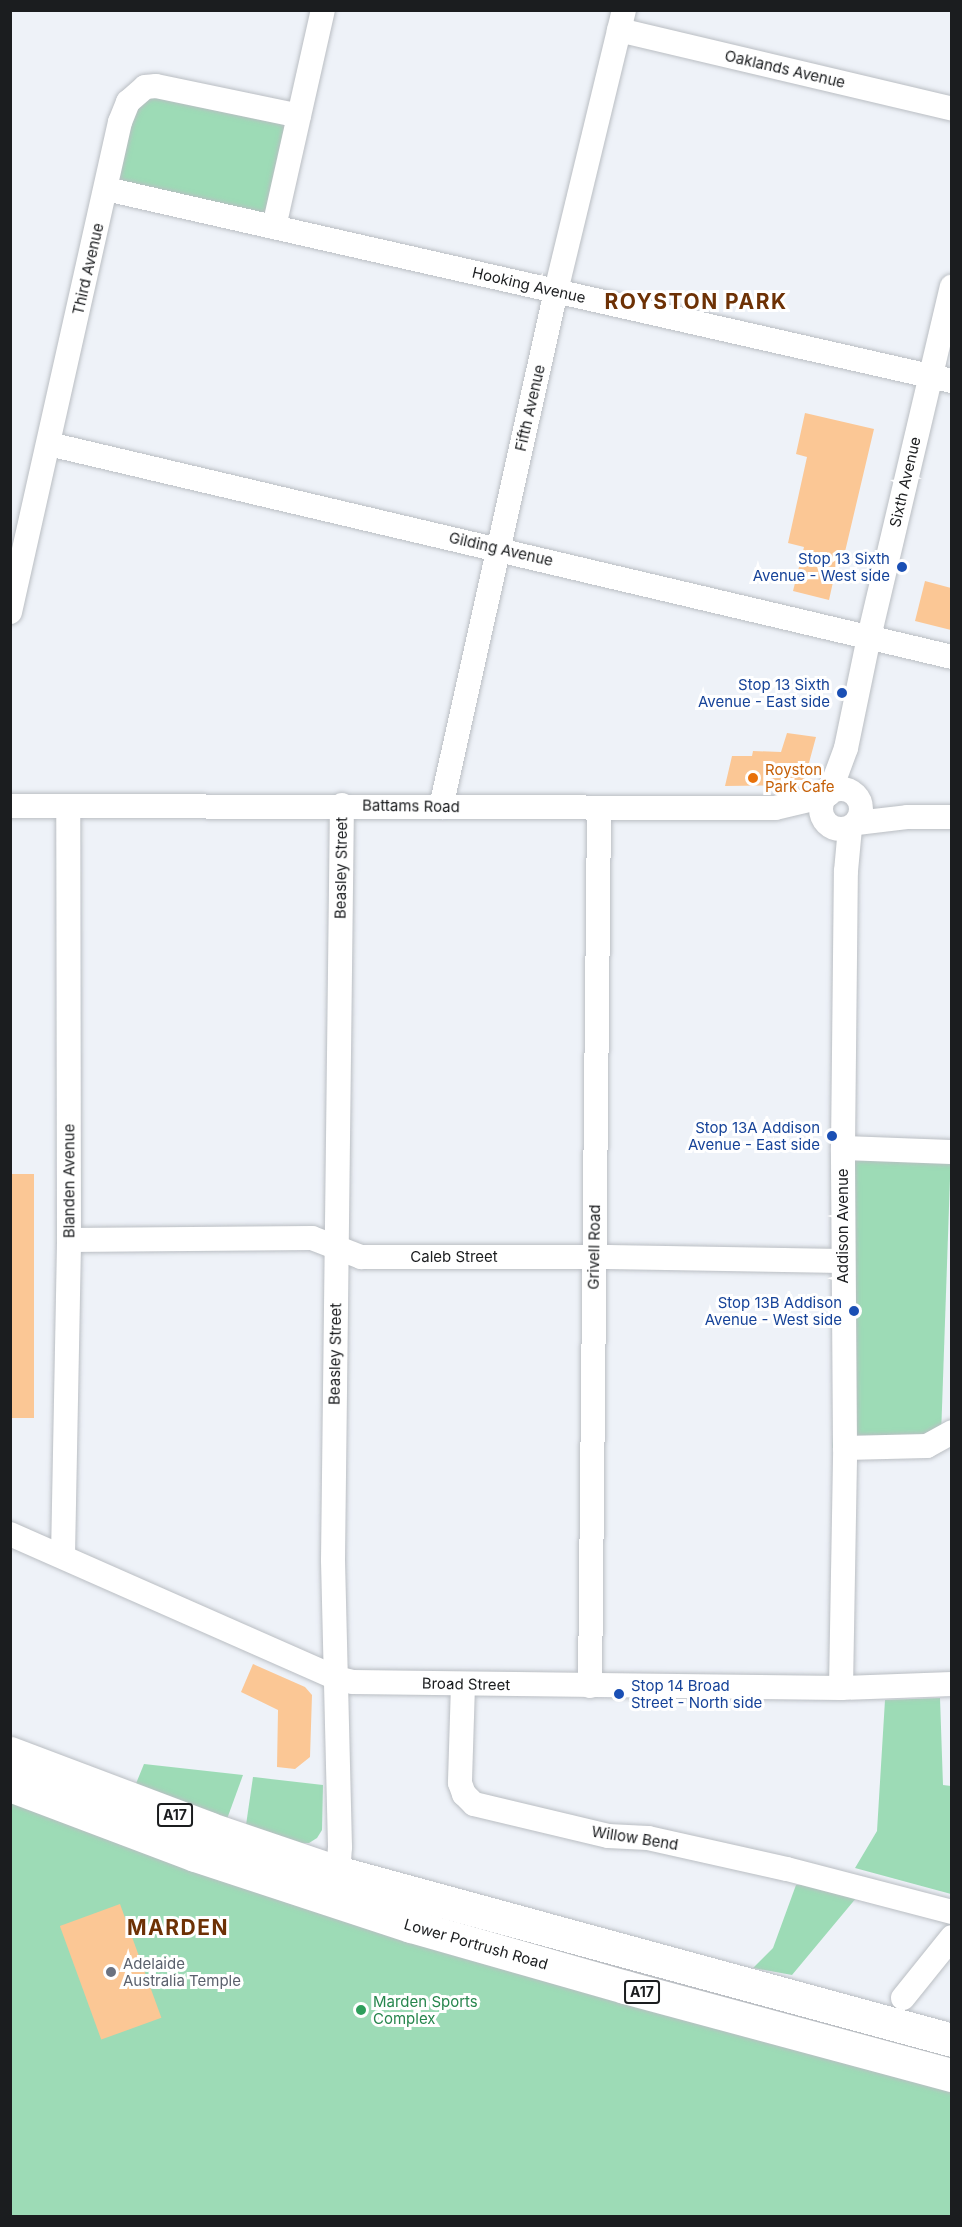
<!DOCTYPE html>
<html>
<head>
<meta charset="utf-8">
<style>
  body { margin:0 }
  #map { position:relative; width:962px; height:2227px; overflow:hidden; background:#eef2f8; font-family:Inter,sans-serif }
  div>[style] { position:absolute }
  .green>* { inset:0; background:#9ddbb6; transform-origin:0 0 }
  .building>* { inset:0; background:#fbc795; transform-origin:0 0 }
  .roads { filter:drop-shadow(0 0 2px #babec3) drop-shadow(0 0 2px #babec3) }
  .minor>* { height:24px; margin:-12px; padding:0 12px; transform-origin:12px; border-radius:12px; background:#fff }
  .minor>.ring { margin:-12px; padding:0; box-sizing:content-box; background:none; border:24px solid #fff; border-radius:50% }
  .highway>* { height:33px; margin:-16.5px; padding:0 16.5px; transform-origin:16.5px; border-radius:16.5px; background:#fff }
  .dots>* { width:16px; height:16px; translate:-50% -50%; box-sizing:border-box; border:3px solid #fff; border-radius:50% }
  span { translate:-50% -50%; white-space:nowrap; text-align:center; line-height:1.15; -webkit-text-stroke:6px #fff; paint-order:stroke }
  .shield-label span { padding:2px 4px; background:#fff; border:2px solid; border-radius:4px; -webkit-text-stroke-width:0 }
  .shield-label { font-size:14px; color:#1b1d1f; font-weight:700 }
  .street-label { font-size:15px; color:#1b1d1f }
  .transit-label { font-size:15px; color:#164399 }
  .right { translate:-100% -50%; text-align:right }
  .left { translate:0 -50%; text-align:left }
  .food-label { font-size:15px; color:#c56008 }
  .worship-label { font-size:15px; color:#5b616d }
  .leisure-label { font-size:15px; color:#27864d }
  .district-label { font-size:21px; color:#6d3105; font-weight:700; letter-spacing:1.5px }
  .frame { position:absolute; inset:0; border:12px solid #1b1d1f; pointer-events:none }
</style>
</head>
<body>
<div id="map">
  <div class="green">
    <div style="clip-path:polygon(136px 92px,299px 116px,274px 227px,106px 189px)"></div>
    <div style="left:843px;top:1148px;width:108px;height:300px;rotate:2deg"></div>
    <div style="clip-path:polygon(940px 1698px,943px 1785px,951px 1786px,951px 1894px,855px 1868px,877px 1831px,885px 1700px)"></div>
    <div style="clip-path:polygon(144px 1764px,243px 1775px,227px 1819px,135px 1786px)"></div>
    <div style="clip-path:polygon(253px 1777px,323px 1785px,322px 1830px,317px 1838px,309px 1843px,300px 1843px,246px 1825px)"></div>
    <div style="clip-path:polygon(10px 1785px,951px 2075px,951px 2216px,11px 2216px)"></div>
    <div style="clip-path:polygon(832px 1884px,862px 1891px,792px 1975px,753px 1968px,773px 1948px,796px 1885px)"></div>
  </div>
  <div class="building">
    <div style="clip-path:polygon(805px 413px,874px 429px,844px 556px,839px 555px,829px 600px,793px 591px,804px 547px,788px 543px,807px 457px,796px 454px)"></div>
    <div style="clip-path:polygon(925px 581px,951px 588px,951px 630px,915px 621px)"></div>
    <div style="clip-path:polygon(787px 733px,816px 737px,803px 785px,725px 786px,732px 756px,752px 756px,753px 751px,781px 752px)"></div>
    <div style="left:10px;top:1174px;width:24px;height:244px"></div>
    <div style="clip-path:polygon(253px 1664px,305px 1687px,312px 1695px,310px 1757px,295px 1769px,277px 1767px,278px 1710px,241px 1692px)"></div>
    <div style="left:120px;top:1904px;width:121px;height:64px;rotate:70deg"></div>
  </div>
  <div class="roads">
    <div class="minor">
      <div style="left:619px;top:30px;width:342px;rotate:13.3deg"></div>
      <div style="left:106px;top:189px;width:868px;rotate:12.79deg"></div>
      <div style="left:274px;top:227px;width:222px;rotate:-77.3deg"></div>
      <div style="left:49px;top:444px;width:928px;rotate:13.27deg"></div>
      <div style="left:10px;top:612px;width:502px;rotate:-77.35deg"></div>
      <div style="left:120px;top:122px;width:22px;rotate:-68deg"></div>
      <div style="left:128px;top:102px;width:23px;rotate:-41deg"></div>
      <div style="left:145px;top:87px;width:11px;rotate:-5deg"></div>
      <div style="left:156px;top:86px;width:146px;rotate:11.8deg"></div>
      <div class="ring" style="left:821px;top:789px;width:16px;height:16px"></div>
      <div style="left:829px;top:794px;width:49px;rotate:-69.7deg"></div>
      <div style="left:846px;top:748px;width:113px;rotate:-78.3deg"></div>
      <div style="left:869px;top:637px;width:360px;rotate:-76.7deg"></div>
      <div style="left:10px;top:806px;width:765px;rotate:0.15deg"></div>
      <div style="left:775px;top:808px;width:52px;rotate:-13.2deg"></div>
      <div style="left:441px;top:807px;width:529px;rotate:-77.44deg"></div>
      <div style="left:556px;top:291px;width:289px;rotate:-76.4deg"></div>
      <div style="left:857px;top:823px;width:50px;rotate:-6.8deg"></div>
      <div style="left:907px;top:817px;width:45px"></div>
      <div style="left:843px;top:1148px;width:109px;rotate:2.1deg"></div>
      <div style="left:69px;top:1240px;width:243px;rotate:-0.5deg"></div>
      <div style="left:312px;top:1238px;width:53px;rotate:21.2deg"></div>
      <div style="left:361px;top:1257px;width:247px"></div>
      <div style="left:608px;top:1257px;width:234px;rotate:1deg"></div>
      <div style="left:845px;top:1448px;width:82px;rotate:-1.4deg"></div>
      <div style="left:927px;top:1446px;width:29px;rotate:-29deg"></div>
      <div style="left:10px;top:1534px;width:356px;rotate:23.8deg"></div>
      <div style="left:336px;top:1678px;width:17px;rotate:13deg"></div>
      <div style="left:353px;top:1682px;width:488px;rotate:0.7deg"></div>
      <div style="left:841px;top:1688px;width:111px;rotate:-2.1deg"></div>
      <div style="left:63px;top:1556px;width:316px;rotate:-88.9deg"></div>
      <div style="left:69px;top:1240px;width:434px;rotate:-90.1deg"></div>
      <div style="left:463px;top:1685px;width:98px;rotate:91.8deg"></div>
      <div style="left:460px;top:1783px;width:12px;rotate:70deg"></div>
      <div style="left:464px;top:1794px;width:14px;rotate:45deg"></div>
      <div style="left:474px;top:1804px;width:138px;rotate:13.4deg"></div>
      <div style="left:608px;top:1836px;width:40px;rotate:2.9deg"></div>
      <div style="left:648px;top:1838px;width:142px;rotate:12.6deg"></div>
      <div style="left:787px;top:1869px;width:171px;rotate:14.6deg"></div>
      <div style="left:590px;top:1686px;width:877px;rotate:-89.41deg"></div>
      <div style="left:841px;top:1688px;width:240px;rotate:-89deg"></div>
      <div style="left:845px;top:1448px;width:300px;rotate:-90.4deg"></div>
      <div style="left:843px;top:1148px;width:277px;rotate:-89.4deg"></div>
      <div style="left:846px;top:871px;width:43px;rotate:-84.7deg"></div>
      <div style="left:337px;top:1888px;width:41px;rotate:-85.8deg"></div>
      <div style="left:340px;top:1847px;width:287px;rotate:-91.4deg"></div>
      <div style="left:333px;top:1560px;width:755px;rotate:-89.32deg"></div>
      <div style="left:903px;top:1998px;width:78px;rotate:-51.2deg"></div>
    </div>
    <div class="highway">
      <div style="left:10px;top:1753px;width:212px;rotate:20.7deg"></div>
      <div style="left:208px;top:1828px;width:139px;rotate:18.8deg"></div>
      <div style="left:340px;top:1873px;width:634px;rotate:15.26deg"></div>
      <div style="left:10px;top:1785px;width:198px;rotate:20.7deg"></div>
      <div style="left:195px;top:1855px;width:227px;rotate:18.2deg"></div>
      <div style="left:411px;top:1926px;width:223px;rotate:15.9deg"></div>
      <div style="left:625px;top:1987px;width:339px;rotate:15.1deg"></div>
    </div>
  </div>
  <div class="dots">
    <div style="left:902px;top:567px;background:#1a4fb4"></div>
    <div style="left:842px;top:693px;background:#1a4fb4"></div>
    <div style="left:753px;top:778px;background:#e8710a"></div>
    <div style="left:832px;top:1136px;background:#1a4fb4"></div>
    <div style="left:854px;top:1311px;background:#1a4fb4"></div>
    <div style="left:619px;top:1694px;background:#1a4fb4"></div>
    <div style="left:111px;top:1972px;background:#6b7280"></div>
    <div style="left:361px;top:2010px;background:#2e9e5b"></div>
  </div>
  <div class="shield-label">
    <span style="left:175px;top:1815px">A17</span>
    <span style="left:642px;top:1992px">A17</span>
  </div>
  <div class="street-label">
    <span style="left:785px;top:69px;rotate:13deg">Oaklands Avenue</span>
    <span style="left:88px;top:269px;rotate:-77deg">Third Avenue</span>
    <span style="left:529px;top:285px;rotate:13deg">Hooking Avenue</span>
    <span style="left:530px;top:408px;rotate:-77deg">Fifth Avenue</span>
    <span style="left:905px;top:482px;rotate:-77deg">Sixth Avenue</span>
    <span style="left:501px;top:549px;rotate:13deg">Gilding Avenue</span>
    <span style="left:411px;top:806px;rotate:1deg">Battams Road</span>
    <span style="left:341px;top:868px;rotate:-89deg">Beasley Street</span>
    <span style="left:69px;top:1181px;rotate:-90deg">Blanden Avenue</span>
    <span style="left:843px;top:1226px;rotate:-90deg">Addison Avenue</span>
    <span style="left:594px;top:1247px;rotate:-89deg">Grivell Road</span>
    <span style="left:454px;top:1257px">Caleb Street</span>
    <span style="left:335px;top:1354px;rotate:-89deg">Beasley Street</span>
    <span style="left:466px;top:1684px;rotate:1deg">Broad Street</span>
    <span style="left:635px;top:1838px;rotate:9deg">Willow Bend</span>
    <span style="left:476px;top:1944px;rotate:16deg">Lower Portrush Road</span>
  </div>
  <div class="transit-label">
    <span class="right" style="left:890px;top:567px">Stop 13 Sixth<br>Avenue - West side</span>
    <span class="right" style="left:830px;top:693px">Stop 13 Sixth<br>Avenue - East side</span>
    <span class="right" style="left:820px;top:1136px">Stop 13A Addison<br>Avenue - East side</span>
    <span class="right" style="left:842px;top:1311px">Stop 13B Addison<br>Avenue - West side</span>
    <span class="left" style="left:631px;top:1694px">Stop 14 Broad<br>Street - North side</span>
  </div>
  <div class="food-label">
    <span class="left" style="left:765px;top:778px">Royston<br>Park Cafe</span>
  </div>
  <div class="worship-label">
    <span class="left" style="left:123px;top:1972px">Adelaide<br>Australia Temple</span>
  </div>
  <div class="leisure-label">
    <span class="left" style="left:373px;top:2010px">Marden Sports<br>Complex</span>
  </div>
  <div class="district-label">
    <span style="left:696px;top:302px">ROYSTON PARK</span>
    <span style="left:178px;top:1928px">MARDEN</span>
  </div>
  <div class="frame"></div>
</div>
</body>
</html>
